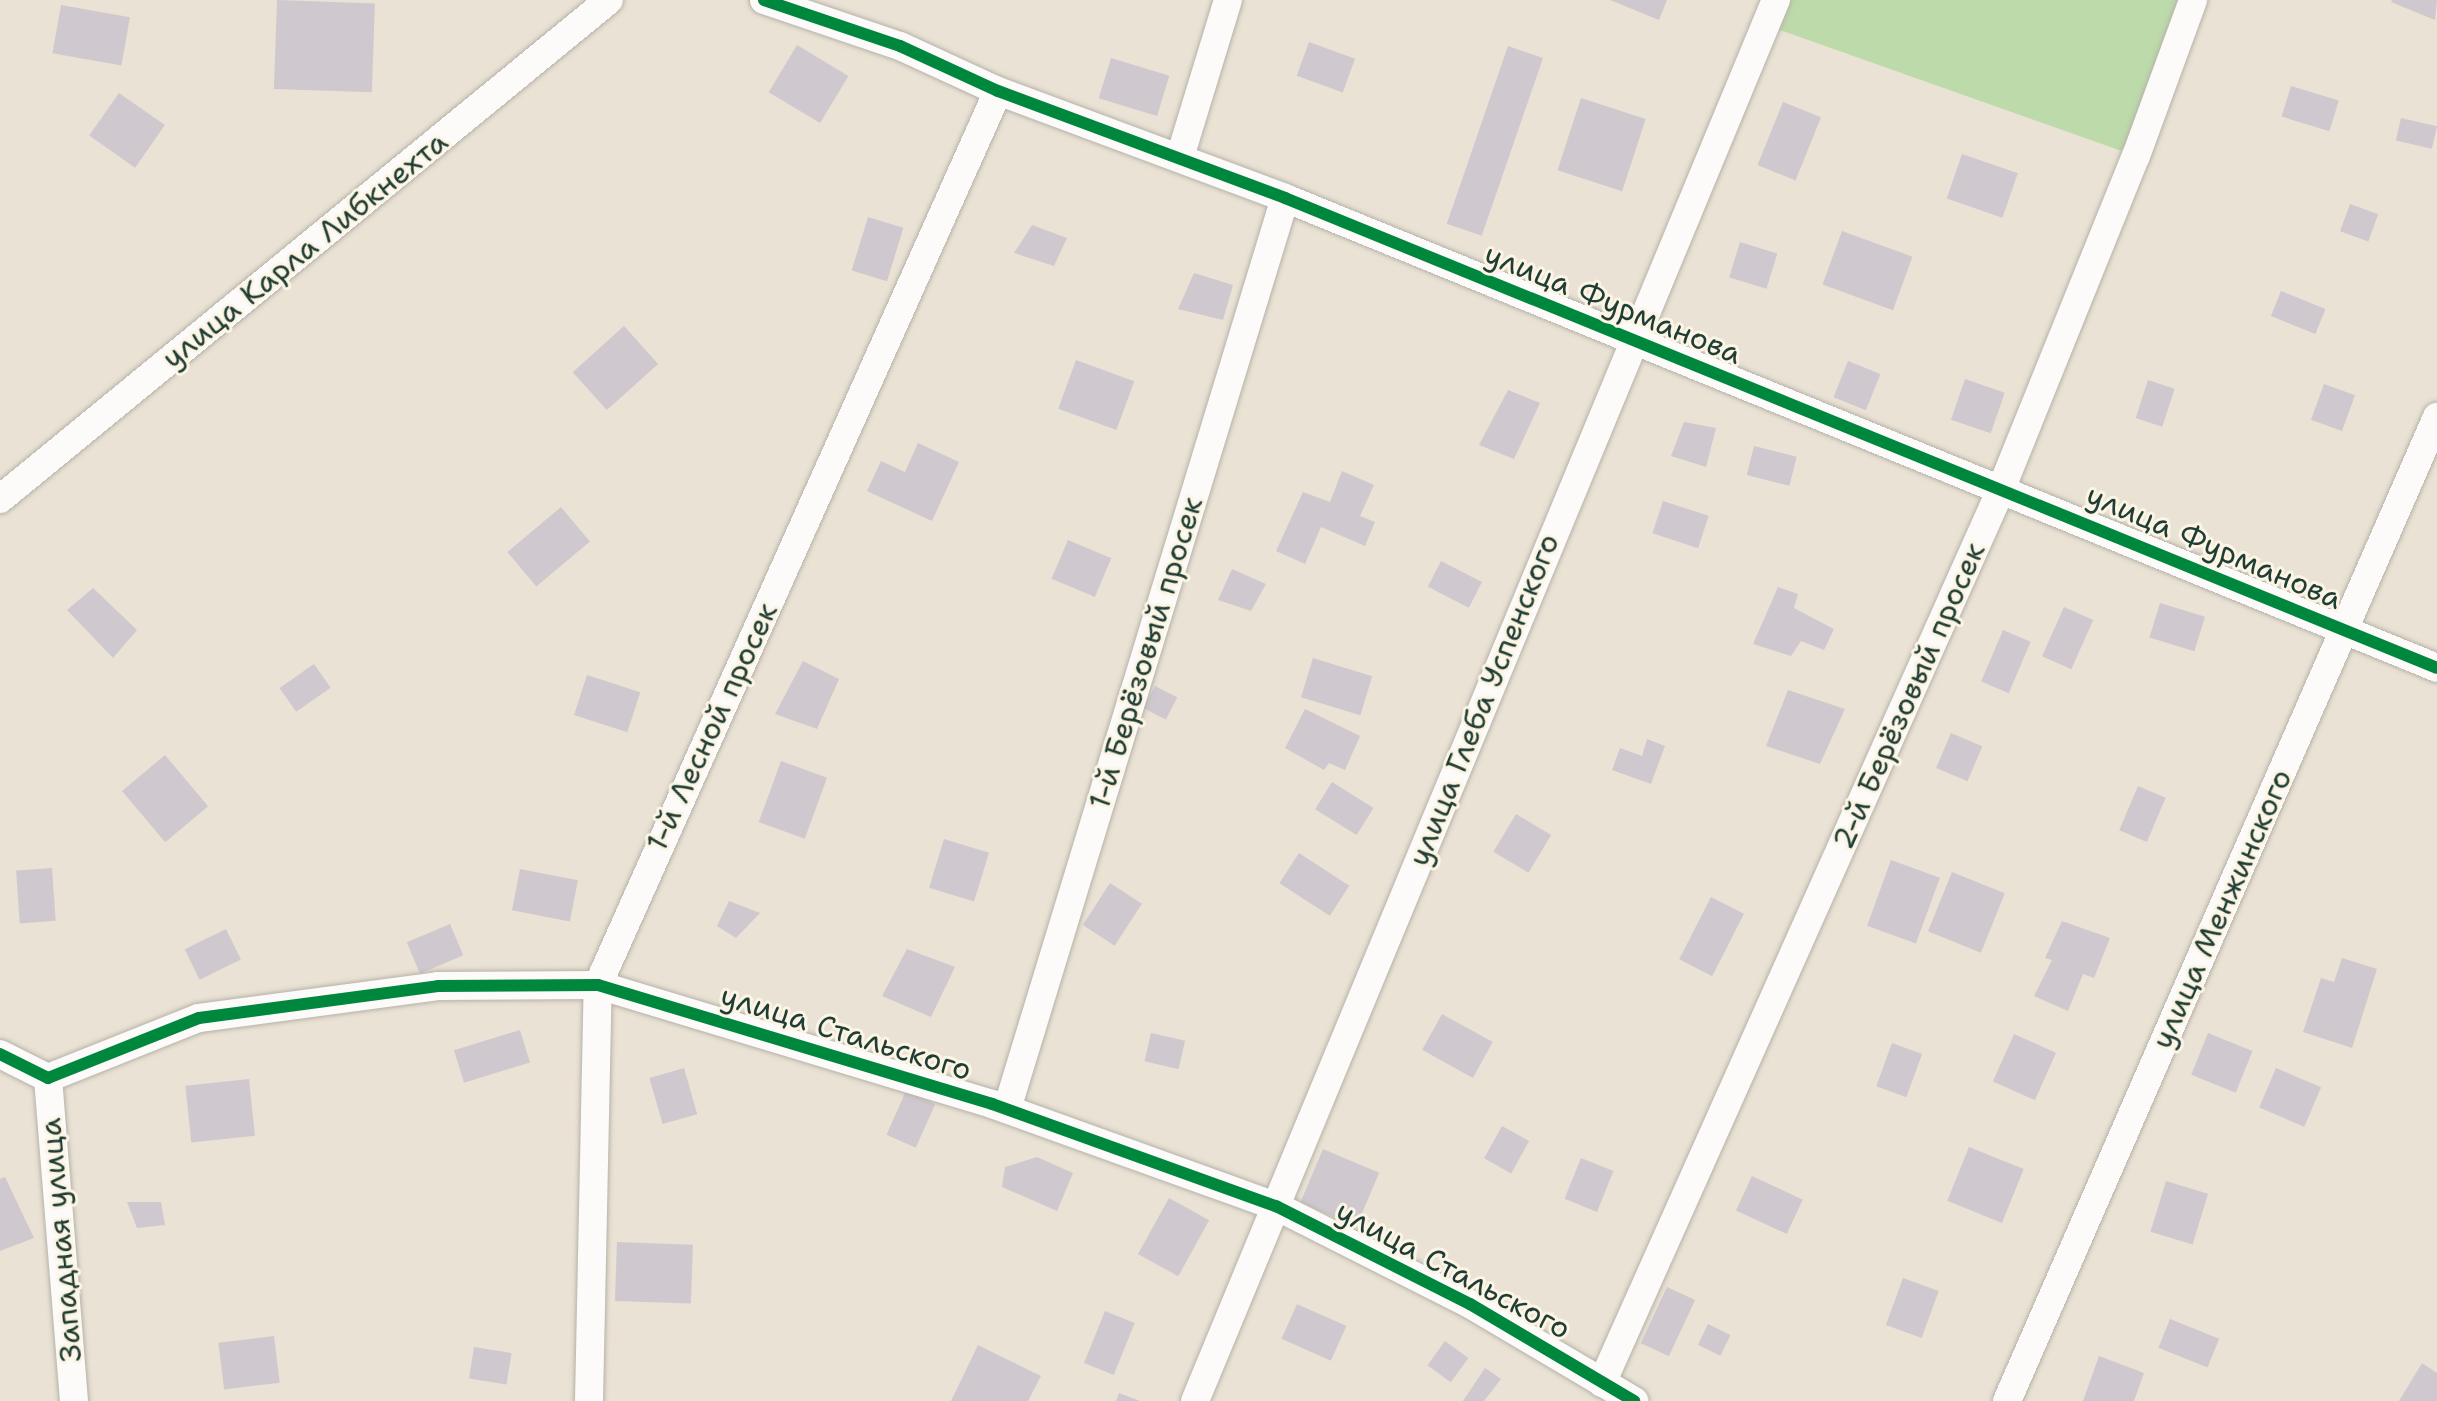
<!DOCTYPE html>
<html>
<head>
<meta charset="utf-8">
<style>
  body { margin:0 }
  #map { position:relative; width:2437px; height:1401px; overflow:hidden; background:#eae2d4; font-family:"Shantell Sans",sans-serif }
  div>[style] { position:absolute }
  .green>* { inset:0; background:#bddaaa }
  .building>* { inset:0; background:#cfc9cf; transform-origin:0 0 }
  .roads { filter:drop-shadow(0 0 2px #b5b2a9) drop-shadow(0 0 2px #b5b2a9) }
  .street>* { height:28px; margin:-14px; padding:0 14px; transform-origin:14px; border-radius:14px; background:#fcfbf9 }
  .cycleway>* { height:12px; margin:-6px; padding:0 6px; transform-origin:6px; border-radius:6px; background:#00873e }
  span { translate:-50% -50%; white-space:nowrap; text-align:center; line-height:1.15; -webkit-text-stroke:6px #fcf5e5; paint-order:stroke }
  .street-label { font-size:30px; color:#1f3d34 }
</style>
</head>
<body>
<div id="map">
  <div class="green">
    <div style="clip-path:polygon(1776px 0,2193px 0,2136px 156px,1766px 25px)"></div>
  </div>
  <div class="building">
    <div style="left:277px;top:0;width:98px;height:89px;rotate:2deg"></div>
    <div style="clip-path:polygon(1610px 0,1667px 0,1659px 20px)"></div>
    <div style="clip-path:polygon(2392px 0,2437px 0,2435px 20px,2391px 2px)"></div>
    <div style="left:61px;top:5px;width:70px;height:49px;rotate:10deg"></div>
    <div style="left:1309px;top:42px;width:49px;height:36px;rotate:20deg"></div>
    <div style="left:797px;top:45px;width:60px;height:55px;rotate:31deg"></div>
    <div style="left:1508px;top:46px;width:37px;height:188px;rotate:19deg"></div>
    <div style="left:1111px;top:58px;width:61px;height:42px;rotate:17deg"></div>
    <div style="left:2291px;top:86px;width:50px;height:32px;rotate:17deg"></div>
    <div style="left:119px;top:93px;width:56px;height:52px;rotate:35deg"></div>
    <div style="left:1581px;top:98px;width:68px;height:76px;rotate:18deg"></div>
    <div style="left:1783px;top:102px;width:41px;height:68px;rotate:22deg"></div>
    <div style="left:2401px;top:118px;width:37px;height:23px;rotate:13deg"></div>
    <div style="left:1962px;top:154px;width:59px;height:47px;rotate:19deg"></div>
    <div style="left:2350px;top:204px;width:30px;height:29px;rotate:20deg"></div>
    <div style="left:868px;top:217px;width:37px;height:56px;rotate:17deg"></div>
    <div style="clip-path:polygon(1032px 225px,1067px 238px,1054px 266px,1014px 253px)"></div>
    <div style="left:1842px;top:231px;width:75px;height:57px;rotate:20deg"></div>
    <div style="left:1740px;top:242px;width:39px;height:37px;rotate:17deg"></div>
    <div style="clip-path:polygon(1194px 273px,1233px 285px,1223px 320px,1178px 309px)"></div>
    <div style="left:2281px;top:291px;width:48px;height:27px;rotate:22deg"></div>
    <div style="left:624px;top:326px;width:51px;height:69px;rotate:48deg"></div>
    <div style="left:1076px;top:360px;width:62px;height:52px;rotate:20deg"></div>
    <div style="left:1848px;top:361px;width:35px;height:39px;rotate:22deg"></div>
    <div style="left:1965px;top:379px;width:42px;height:43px;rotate:19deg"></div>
    <div style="left:2148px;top:380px;width:28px;height:40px;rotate:18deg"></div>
    <div style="left:2324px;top:384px;width:33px;height:38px;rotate:20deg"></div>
    <div style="clip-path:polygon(1508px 390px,1540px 403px,1514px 459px,1479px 445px)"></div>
    <div style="clip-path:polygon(1684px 422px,1716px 428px,1706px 467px,1671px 456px)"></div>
    <div style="clip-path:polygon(918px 443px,959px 462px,932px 521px,867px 491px,881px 461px,905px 472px)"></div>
    <div style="left:1754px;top:446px;width:44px;height:30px;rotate:14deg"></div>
    <div style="clip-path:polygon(1342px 471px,1374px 485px,1360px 516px,1375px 522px,1365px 546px,1321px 527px,1305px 564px,1276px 551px,1303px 492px,1330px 502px)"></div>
    <div style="left:1663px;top:501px;width:48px;height:34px;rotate:18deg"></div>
    <div style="left:561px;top:507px;width:45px;height:70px;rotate:50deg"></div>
    <div style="left:1068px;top:540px;width:47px;height:42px;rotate:23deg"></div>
    <div style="left:1441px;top:561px;width:46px;height:29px;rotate:27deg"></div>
    <div style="clip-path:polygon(1232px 569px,1266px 584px,1251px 611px,1218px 600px)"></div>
    <div style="clip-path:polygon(1778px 587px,1798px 594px,1794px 608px,1834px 629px,1824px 650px,1801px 641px,1791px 656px,1753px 644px)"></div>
    <div style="clip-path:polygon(93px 588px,137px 630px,113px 658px,67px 610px)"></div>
    <div style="left:2160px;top:603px;width:47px;height:36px;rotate:17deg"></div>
    <div style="left:2064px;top:607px;width:32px;height:54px;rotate:24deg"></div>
    <div style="left:2003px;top:630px;width:30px;height:56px;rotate:23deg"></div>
    <div style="left:1313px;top:658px;width:62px;height:41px;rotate:17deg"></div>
    <div style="clip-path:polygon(803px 661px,839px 679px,817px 729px,775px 714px)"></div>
    <div style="left:314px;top:664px;width:29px;height:42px;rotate:55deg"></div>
    <div style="left:587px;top:675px;width:56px;height:42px;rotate:18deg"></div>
    <div style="left:1155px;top:686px;width:25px;height:25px;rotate:27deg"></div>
    <div style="clip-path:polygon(1788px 690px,1845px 709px,1820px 764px,1766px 746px)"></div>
    <div style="clip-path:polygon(1305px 709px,1360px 736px,1345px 770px,1329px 763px,1324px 770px,1285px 748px)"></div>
    <div style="left:1951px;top:733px;width:34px;height:38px;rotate:23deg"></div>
    <div style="clip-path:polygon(1647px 739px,1665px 746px,1651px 784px,1612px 770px,1620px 748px,1642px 756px)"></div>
    <div style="left:165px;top:755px;width:67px;height:56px;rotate:50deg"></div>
    <div style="left:781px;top:761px;width:49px;height:65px;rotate:20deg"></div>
    <div style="left:1332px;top:782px;width:49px;height:32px;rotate:32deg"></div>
    <div style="left:2138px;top:786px;width:30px;height:48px;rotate:23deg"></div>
    <div style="left:1516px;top:814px;width:41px;height:44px;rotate:31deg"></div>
    <div style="left:944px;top:839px;width:47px;height:51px;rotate:17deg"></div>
    <div style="left:1299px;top:853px;width:60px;height:36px;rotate:33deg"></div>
    <div style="left:1891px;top:860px;width:52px;height:70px;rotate:20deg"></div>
    <div style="left:52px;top:868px;width:53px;height:36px;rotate:86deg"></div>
    <div style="left:520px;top:869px;width:59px;height:42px;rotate:11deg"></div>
    <div style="left:1952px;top:872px;width:57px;height:64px;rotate:22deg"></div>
    <div style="left:1110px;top:883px;width:38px;height:50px;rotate:33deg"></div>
    <div style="left:1711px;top:897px;width:37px;height:70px;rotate:27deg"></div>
    <div style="clip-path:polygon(729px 901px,760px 913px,736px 938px,717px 926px)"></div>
    <div style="clip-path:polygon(2062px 921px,2110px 938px,2094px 978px,2083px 974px,2068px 1011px,2034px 996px,2052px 960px,2045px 958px)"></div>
    <div style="left:450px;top:924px;width:34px;height:47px;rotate:67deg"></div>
    <div style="left:226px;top:929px;width:34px;height:46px;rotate:64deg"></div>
    <div style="clip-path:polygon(907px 949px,955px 967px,931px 1017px,882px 996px)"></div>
    <div style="clip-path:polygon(2342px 958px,2377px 969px,2352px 1048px,2303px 1032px,2321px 978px,2334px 982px)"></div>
    <div style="left:1442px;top:1014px;width:58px;height:41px;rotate:29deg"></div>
    <div style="left:520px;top:1030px;width:34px;height:69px;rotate:73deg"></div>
    <div style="left:1151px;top:1033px;width:35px;height:29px;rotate:13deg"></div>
    <div style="left:2208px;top:1033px;width:48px;height:45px;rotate:22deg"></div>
    <div style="left:2014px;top:1034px;width:46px;height:52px;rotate:24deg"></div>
    <div style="left:1892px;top:1043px;width:32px;height:46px;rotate:20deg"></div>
    <div style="left:684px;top:1068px;width:48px;height:36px;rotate:74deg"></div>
    <div style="left:2276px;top:1068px;width:49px;height:43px;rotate:23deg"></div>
    <div style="left:249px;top:1079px;width:57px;height:64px;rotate:84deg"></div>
    <div style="left:906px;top:1091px;width:32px;height:48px;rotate:24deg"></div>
    <div style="left:1502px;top:1126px;width:31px;height:37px;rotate:29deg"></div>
    <div style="left:1969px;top:1147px;width:59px;height:58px;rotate:22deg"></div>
    <div style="left:1323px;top:1149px;width:61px;height:58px;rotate:23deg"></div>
    <div style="clip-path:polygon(1037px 1157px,1073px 1173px,1057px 1211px,1002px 1187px,1005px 1167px)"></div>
    <div style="left:1581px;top:1158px;width:35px;height:44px;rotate:22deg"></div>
    <div style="left:1752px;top:1176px;width:56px;height:38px;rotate:25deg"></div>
    <div style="clip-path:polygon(5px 1177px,34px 1238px,0 1251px,0 1179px)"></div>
    <div style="left:2166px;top:1181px;width:44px;height:53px;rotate:17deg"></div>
    <div style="left:1169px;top:1198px;width:46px;height:64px;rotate:29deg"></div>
    <div style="clip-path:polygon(127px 1202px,161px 1202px,165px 1225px,137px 1228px)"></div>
    <div style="left:617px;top:1242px;width:76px;height:59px;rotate:2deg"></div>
    <div style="left:1903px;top:1278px;width:38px;height:50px;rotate:20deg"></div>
    <div style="left:1667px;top:1287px;width:31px;height:62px;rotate:25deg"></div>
    <div style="left:1297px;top:1304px;width:54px;height:38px;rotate:24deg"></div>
    <div style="left:1105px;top:1311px;width:32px;height:56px;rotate:22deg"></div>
    <div style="left:2170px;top:1319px;width:53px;height:31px;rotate:22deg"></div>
    <div style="left:1708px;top:1324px;width:25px;height:23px;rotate:26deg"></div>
    <div style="left:274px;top:1336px;width:47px;height:56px;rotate:83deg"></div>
    <div style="left:1445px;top:1341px;width:29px;height:30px;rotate:36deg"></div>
    <div style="clip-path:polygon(978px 1345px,1041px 1376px,1028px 1401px,951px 1401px)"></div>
    <div style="left:474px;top:1347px;width:38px;height:32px;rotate:9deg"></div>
    <div style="clip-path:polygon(2099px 1356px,2144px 1373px,2134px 1401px,2083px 1401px)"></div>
    <div style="clip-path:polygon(2422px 1363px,2437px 1373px,2437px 1401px,2399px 1401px)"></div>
    <div style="clip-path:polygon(1485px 1368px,1501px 1379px,1484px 1401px,1463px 1401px)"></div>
    <div style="clip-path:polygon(1119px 1393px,1140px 1401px,1116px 1401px)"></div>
  </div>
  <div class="roads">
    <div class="street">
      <div style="left:764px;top:0;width:144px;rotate:18.7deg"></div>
      <div style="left:900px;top:46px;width:108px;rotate:24.7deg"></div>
      <div style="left:998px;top:91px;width:306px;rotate:20.4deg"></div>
      <div style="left:1285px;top:198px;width:1244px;rotate:22.19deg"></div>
      <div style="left:1180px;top:157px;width:164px;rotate:-73deg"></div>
      <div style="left:0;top:499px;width:787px;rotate:-39.33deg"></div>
      <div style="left:0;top:1054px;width:54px;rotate:26.6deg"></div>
      <div style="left:48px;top:1078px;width:162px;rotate:-21.7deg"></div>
      <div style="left:199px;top:1018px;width:241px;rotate:-7.6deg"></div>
      <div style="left:438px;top:986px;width:160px;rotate:-0.4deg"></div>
      <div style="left:598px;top:985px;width:412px;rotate:16.8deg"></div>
      <div style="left:992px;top:1104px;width:302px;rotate:19.8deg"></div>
      <div style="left:1276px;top:1206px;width:217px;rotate:26.8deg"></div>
      <div style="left:1470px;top:1304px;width:191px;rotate:30.6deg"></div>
      <div style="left:48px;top:1078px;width:324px;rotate:85.4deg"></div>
      <div style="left:1007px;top:1109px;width:952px;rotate:-73.03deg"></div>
      <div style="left:1602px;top:1383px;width:981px;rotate:-65.94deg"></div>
      <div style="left:2002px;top:487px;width:357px;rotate:-68deg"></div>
      <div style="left:2136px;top:156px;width:166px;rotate:-69.9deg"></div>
      <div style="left:589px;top:1401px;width:416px;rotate:-88.8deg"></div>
      <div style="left:598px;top:985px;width:979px;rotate:-65.89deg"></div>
      <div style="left:1195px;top:1401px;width:1517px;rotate:-67.48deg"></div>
      <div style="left:2007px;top:1401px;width:1074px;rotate:-66.4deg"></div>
    </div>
  </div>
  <div class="cycleway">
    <div style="left:764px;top:0;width:144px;rotate:18.7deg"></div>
    <div style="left:900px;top:46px;width:108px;rotate:24.7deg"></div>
    <div style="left:998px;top:91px;width:306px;rotate:20.4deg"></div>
    <div style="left:1285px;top:198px;width:1244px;rotate:22.19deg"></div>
    <div style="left:0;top:1054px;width:54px;rotate:26.6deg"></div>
    <div style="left:48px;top:1078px;width:162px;rotate:-21.7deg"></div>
    <div style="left:199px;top:1018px;width:241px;rotate:-7.6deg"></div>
    <div style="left:438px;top:986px;width:160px;rotate:-0.4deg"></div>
    <div style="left:598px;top:985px;width:412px;rotate:16.8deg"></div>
    <div style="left:992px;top:1104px;width:302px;rotate:19.8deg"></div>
    <div style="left:1276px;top:1206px;width:217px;rotate:26.8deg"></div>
    <div style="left:1470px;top:1304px;width:191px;rotate:30.6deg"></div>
  </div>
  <div class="street-label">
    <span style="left:305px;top:250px;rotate:-39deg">улица Карла Либкнехта</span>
    <span style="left:1613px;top:304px;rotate:22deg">улица Фурманова</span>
    <span style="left:2214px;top:547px;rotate:23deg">улица Фурманова</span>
    <span style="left:1146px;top:653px;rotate:-73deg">1-й Берёзовый просек</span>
    <span style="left:1909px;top:696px;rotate:-66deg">2-й Берёзовый просек</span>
    <span style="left:1484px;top:700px;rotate:-68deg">улица Глеба Успенского</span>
    <span style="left:712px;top:727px;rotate:-65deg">1-й Лесной просек</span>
    <span style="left:2222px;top:909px;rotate:-66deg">улица Менжинского</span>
    <span style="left:846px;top:1033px;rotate:17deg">улица Стальского</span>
    <span style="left:61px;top:1240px;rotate:-95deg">Западная улица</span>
    <span style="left:1453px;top:1270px;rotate:28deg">улица Стальского</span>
  </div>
</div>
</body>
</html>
